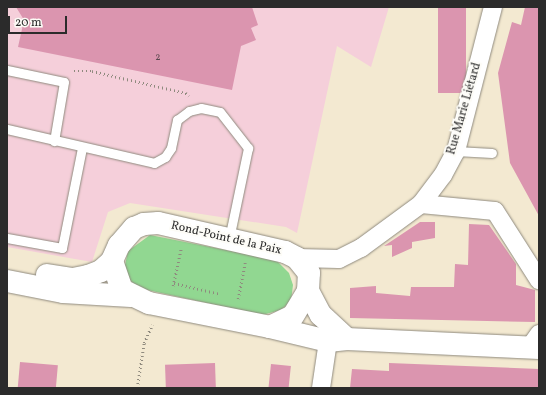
<!DOCTYPE html>
<html>
<head>
<meta charset="utf-8">
<style>
  body { margin:0 }
  #map { position:relative; width:546px; height:395px; overflow:hidden; background:#f3e9d1; font-family:Vollkorn,serif }
  div>[style] { position:absolute }
  .built>* { inset:0; background:#f5cfda }
  .green>* { inset:0; background:#91d791 }
  .building>* { inset:0; background:#db95af; transform-origin:0 0 }
  .path>* { height:2.5px; margin-top:-1.25px; transform-origin:0; background:repeating-linear-gradient(90deg,#8f8a7e 0 1px,transparent 0 4px) }
  .roads { filter:drop-shadow(0 0 1px #8f8a7e) drop-shadow(0 0 1px #8f8a7e) }
  .service>* { height:9px; margin:-4.5px; padding:0 4.5px; transform-origin:4.5px; border-radius:4.5px; background:#fff }
  .minor>* { height:18px; margin:-9px; padding:0 9px; transform-origin:9px; border-radius:9px; background:#fff }
  .secondary>* { height:22px; margin:-11px; padding:0 11px; transform-origin:11px; border-radius:11px; background:#fff }
  span { translate:-50% -50%; white-space:nowrap; text-align:center; line-height:1.15; -webkit-text-stroke:4px #fdfcf7; paint-order:stroke }
  .number-label { font-size:10px; color:#57464c }
  .number-label span { -webkit-text-stroke-width:0 }
  .street-label { font-size:12px; color:#2b2b2b }
  .frame { position:absolute; inset:0; border:8px solid #2b2b2b; pointer-events:none }
  .scale { position:absolute; left:8px; top:16px; width:59px; height:18px; box-sizing:border-box; border:2px solid #2b2b2b; border-top:0; padding-left:5px; font-size:12px; line-height:14px; white-space:nowrap; color:#2b2b2b; -webkit-text-stroke:3px #fdfcf7; paint-order:stroke }
</style>
</head>
<body>
<div id="map">
  <div class="built">
    <div style="clip-path:polygon(7px 7px,389px 7px,371px 67px,337px 46px,297px 233px,286px 227px,130px 203px,108px 212px,92px 262px,7px 247px)"></div>
  </div>
  <div class="green">
    <div style="clip-path:polygon(150px 235px,276px 260px,289px 273px,293px 285px,291px 301px,281px 310px,262px 315px,138px 288px,129px 279px,125px 265px,128px 251px)"></div>
  </div>
  <div class="building">
    <div style="clip-path:polygon(16px 7px,252px 7px,258px 25px,251px 28px,256px 40px,241px 46px,232px 90px,18px 47px,24px 20px)"></div>
    <div style="left:438px;top:7px;width:28px;height:86px"></div>
    <div style="clip-path:polygon(525px 7px,539px 7px,539px 216px,510px 163px,498px 73px,512px 22px,521px 25px)"></div>
    <div style="clip-path:polygon(420px 222px,435px 222px,435px 238px,412px 242px,412px 248px,392px 257px,392px 245px,384px 246px)"></div>
    <div style="clip-path:polygon(469px 224px,489px 225px,516px 264px,516px 285px,535px 290px,535px 322px,350px 318px,350px 288px,376px 286px,376px 293px,410px 296px,411px 287px,454px 287px,455px 264px,468px 265px)"></div>
    <div style="left:20px;top:362px;width:38px;height:26px;rotate:5deg"></div>
    <div style="left:215px;top:363px;width:25px;height:50px;rotate:88deg"></div>
    <div style="clip-path:polygon(389px 363px,539px 369px,539px 388px,350px 388px,352px 369px,389px 371px)"></div>
    <div style="left:271px;top:364px;width:20px;height:24px;rotate:6deg"></div>
  </div>
  <div class="path">
    <div style="left:74px;top:71px;width:18px"></div>
    <div style="left:92px;top:71px;width:97px;rotate:13.2deg"></div>
    <div style="left:186px;top:93px;width:4px;rotate:45deg"></div>
    <div style="left:174px;top:283px;width:47px;rotate:13.4deg"></div>
    <div style="left:173px;top:286px;width:39px;rotate:-78deg"></div>
    <div style="left:238px;top:299px;width:37px;rotate:-79deg"></div>
    <div style="left:137px;top:388px;width:46px;rotate:-81.2deg"></div>
    <div style="left:144px;top:343px;width:20px;rotate:-66deg"></div>
  </div>
  <div class="roads">
    <div class="service">
      <div style="left:7px;top:70px;width:58px;rotate:11.9deg"></div>
      <div style="left:64px;top:82px;width:60px;rotate:99.6deg"></div>
      <div style="left:7px;top:129px;width:151px;rotate:13deg"></div>
      <div style="left:154px;top:163px;width:13px;rotate:-29deg"></div>
      <div style="left:165px;top:157px;width:11px;rotate:-56deg"></div>
      <div style="left:171px;top:148px;width:29px;rotate:-78deg"></div>
      <div style="left:177px;top:120px;width:15px;rotate:-37deg"></div>
      <div style="left:189px;top:111px;width:12px;rotate:-14deg"></div>
      <div style="left:201px;top:108px;width:19px;rotate:12deg"></div>
      <div style="left:220px;top:112px;width:46px;rotate:52.1deg"></div>
      <div style="left:248px;top:148px;width:93px;rotate:101.8deg"></div>
      <div style="left:456px;top:151px;width:36px;rotate:3deg"></div>
      <div style="left:7px;top:238px;width:56px;rotate:10.3deg"></div>
      <div style="left:62px;top:248px;width:102px;rotate:-78.7deg"></div>
    </div>
    <div class="minor">
      <div style="left:421px;top:204px;width:74px;rotate:5.4deg"></div>
      <div style="left:495px;top:211px;width:82px;rotate:57.5deg"></div>
      <div style="left:297px;top:258px;width:42px;rotate:1.4deg"></div>
      <div style="left:339px;top:259px;width:25px;rotate:-27deg"></div>
      <div style="left:361px;top:248px;width:74px;rotate:-36.3deg"></div>
      <div style="left:421px;top:204px;width:36px;rotate:-53deg"></div>
      <div style="left:443px;top:175px;width:27px;rotate:-62deg"></div>
      <div style="left:456px;top:151px;width:149px;rotate:-75.6deg"></div>
      <div style="left:530px;top:347px;width:16px;rotate:-55deg"></div>
      <div style="left:321px;top:388px;width:48px;rotate:-81.5deg"></div>
    </div>
    <div class="secondary">
      <div style="left:47px;top:275px;width:26px;rotate:9deg"></div>
      <div style="left:73px;top:279px;width:15px;rotate:-11deg"></div>
      <div style="left:88px;top:276px;width:14px;rotate:-21deg"></div>
      <div style="left:101px;top:271px;width:15px;rotate:-42deg"></div>
      <div style="left:7px;top:281px;width:57px;rotate:11.1deg"></div>
      <div style="left:63px;top:292px;width:68px;rotate:3.4deg"></div>
      <div style="left:308px;top:291px;width:27px;rotate:62deg"></div>
      <div style="left:321px;top:315px;width:35px;rotate:43deg"></div>
      <div style="left:270px;top:327px;width:25px;rotate:-26deg"></div>
      <div style="left:293px;top:316px;width:29px;rotate:-59deg"></div>
      <div style="left:308px;top:291px;width:18px;rotate:-87deg"></div>
      <div style="left:309px;top:273px;width:19px;rotate:-129deg"></div>
      <div style="left:297px;top:258px;width:13px;rotate:-153deg"></div>
      <div style="left:285px;top:252px;width:130px;rotate:-167.1deg"></div>
      <div style="left:158px;top:223px;width:14px;rotate:176deg"></div>
      <div style="left:144px;top:224px;width:11px;rotate:158deg"></div>
      <div style="left:134px;top:228px;width:23px;rotate:131deg"></div>
      <div style="left:119px;top:245px;width:17px;rotate:114deg"></div>
      <div style="left:112px;top:261px;width:31px;rotate:71deg"></div>
      <div style="left:122px;top:290px;width:30px;rotate:26deg"></div>
      <div style="left:149px;top:303px;width:123px;rotate:11.2deg"></div>
      <div style="left:270px;top:327px;width:60px;rotate:13.6deg"></div>
      <div style="left:328px;top:341px;width:19px;rotate:-6deg"></div>
      <div style="left:347px;top:339px;width:192px;rotate:2.7deg"></div>
    </div>
  </div>
  <div class="number-label">
    <span style="left:158px;top:58px">2</span>
  </div>
  <div class="street-label">
    <span style="left:465px;top:109px;rotate:-74deg">Rue Marie Liétard</span>
    <span style="left:226px;top:239px;rotate:13deg">Rond-Point de la Paix</span>
  </div>
  <div class="frame"></div>
  <div class="scale">20 m</div>
</div>
</body>
</html>
